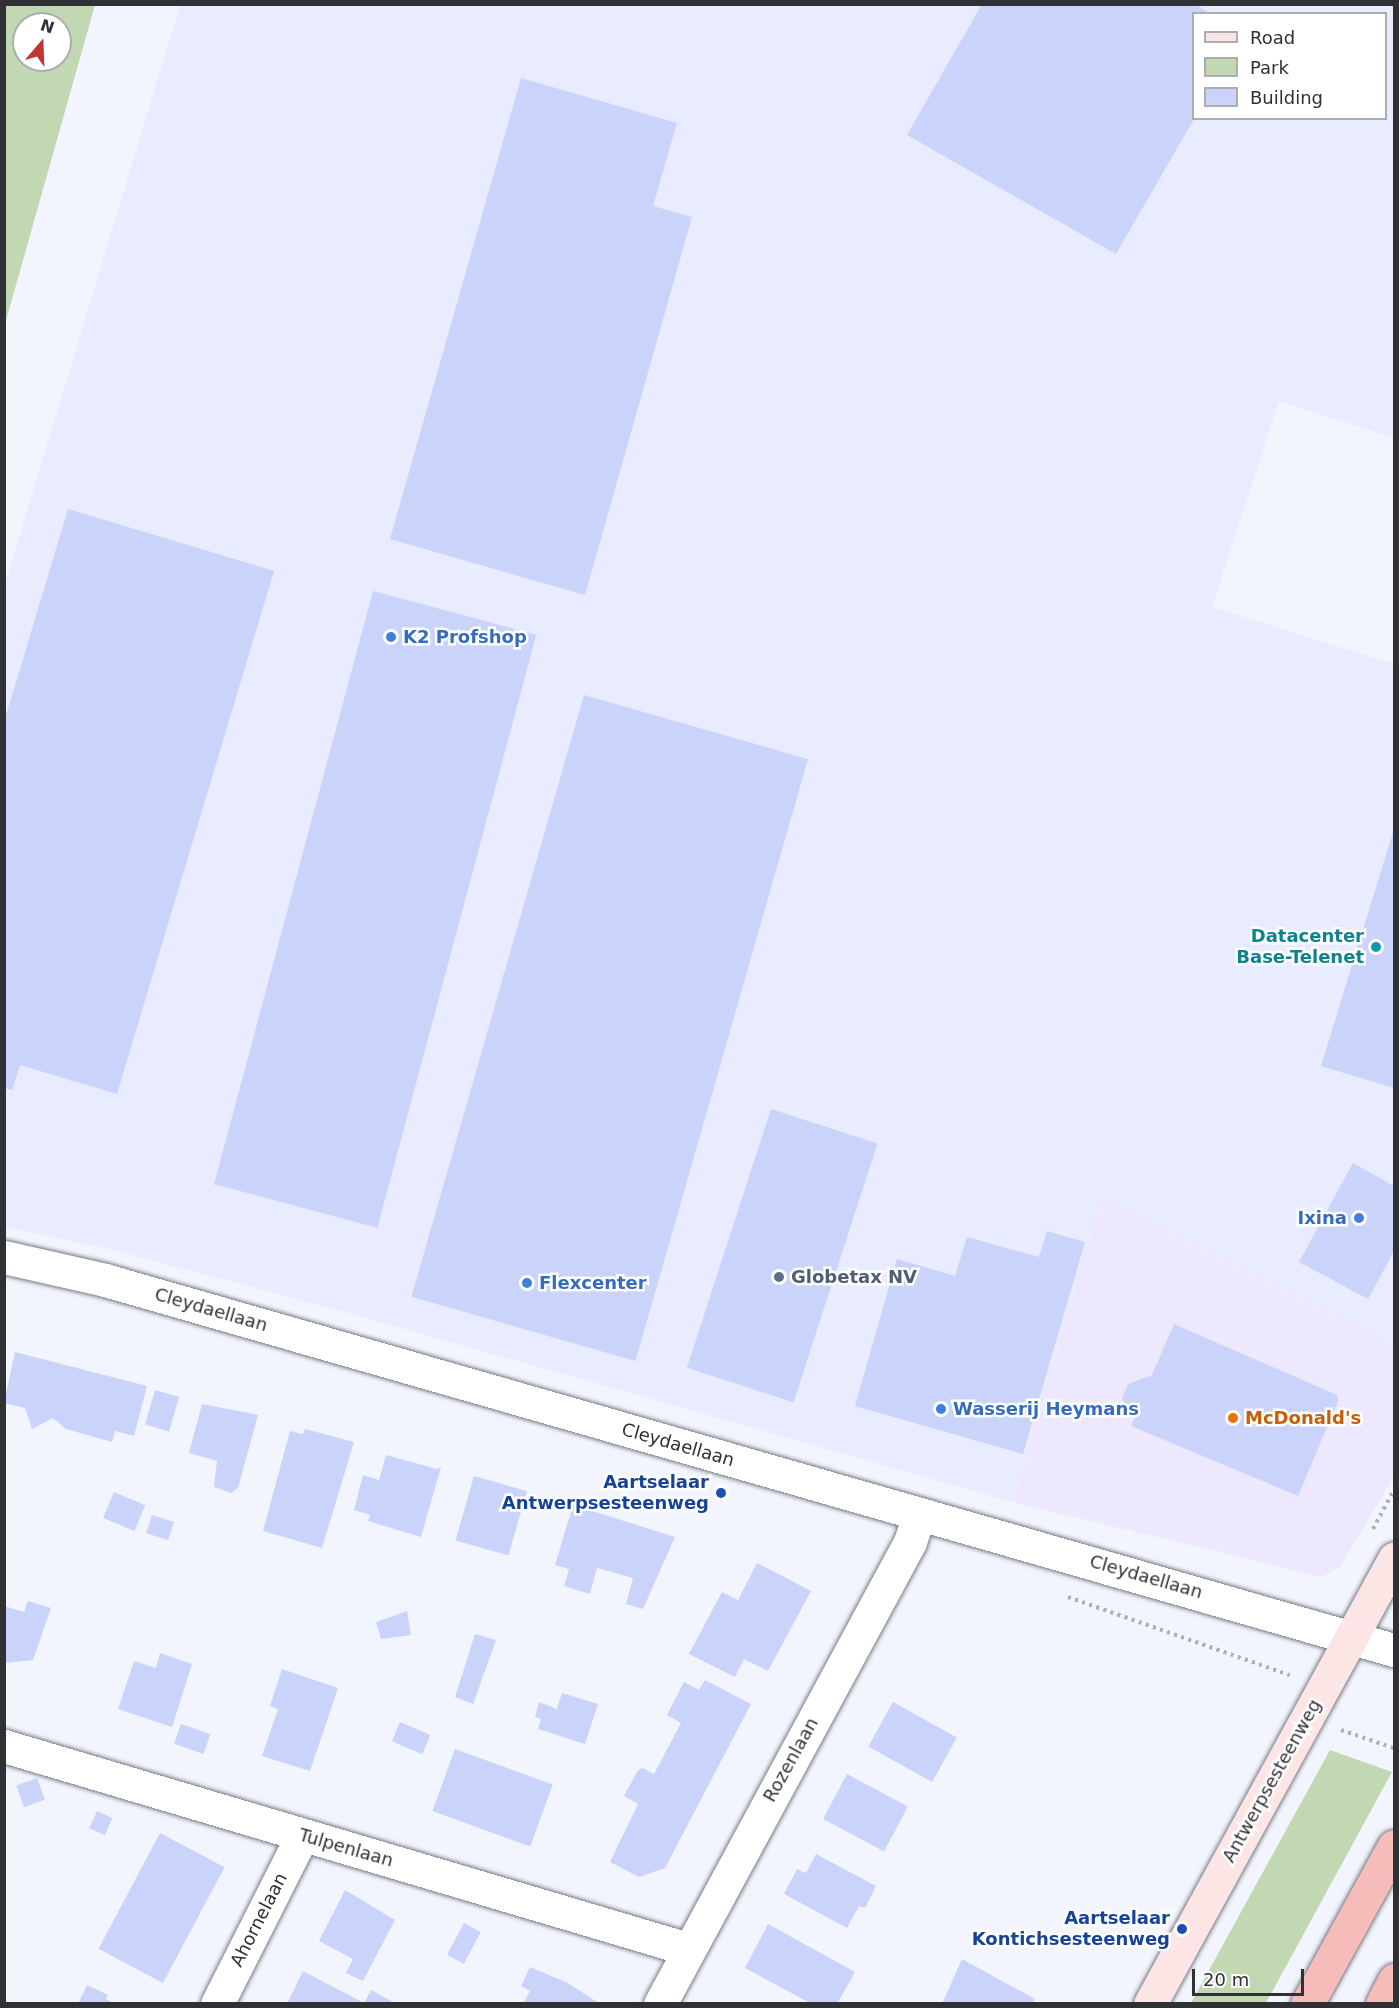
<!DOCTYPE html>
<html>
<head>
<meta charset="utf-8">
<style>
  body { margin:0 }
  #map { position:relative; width:1399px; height:2008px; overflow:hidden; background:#f3f5fe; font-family:"DejaVu Sans",sans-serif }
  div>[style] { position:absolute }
  .commercial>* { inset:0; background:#ede8fe }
  .built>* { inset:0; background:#e8ecfe }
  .green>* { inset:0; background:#c1d8b3 }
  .building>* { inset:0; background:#cad3f9; transform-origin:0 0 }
  .path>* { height:4px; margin-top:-2px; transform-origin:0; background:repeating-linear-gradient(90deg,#aeafb6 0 3px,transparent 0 7.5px) }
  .roads { filter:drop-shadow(0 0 2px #797b85) drop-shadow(0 0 2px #797b85) }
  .minor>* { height:33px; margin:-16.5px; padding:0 16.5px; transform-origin:16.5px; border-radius:16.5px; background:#fff }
  .tertiary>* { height:33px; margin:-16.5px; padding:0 16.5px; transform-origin:16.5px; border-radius:16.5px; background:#fff }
  .secondary>* { height:33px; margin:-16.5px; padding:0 16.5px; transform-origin:16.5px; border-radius:16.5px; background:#fbe6e5 }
  .trunk>* { height:33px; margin:-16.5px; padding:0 16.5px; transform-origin:16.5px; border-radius:16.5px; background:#f6bcba }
  .dots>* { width:16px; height:16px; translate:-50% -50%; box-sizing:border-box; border:3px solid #fff; border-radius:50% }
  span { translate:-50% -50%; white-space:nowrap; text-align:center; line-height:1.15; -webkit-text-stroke:5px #fff; paint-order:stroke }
  .shop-label { font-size:18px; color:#366cbe; font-weight:700 }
  .left { translate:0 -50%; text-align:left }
  .right { translate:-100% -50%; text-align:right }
  .culture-label { font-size:18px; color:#0d838f; font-weight:700 }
  .service-label { font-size:18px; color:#4e5e75; font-weight:700 }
  .street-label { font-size:18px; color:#303135 }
  .food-label { font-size:18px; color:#c56008; font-weight:700 }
  .transit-label { font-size:18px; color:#164399; font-weight:700 }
  .frame { position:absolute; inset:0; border:6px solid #303135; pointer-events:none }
  .legend { position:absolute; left:1192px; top:12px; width:195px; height:108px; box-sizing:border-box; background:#fff; border:2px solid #acadae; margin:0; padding:8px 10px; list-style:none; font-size:18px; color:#303135 }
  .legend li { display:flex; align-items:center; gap:12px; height:30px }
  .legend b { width:30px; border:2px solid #acadae }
  .north { position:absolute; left:12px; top:12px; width:60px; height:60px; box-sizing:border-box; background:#fff; border:2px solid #acadae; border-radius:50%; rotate:19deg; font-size:16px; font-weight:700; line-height:24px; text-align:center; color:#303135 }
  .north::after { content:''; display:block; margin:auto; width:21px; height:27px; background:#c33533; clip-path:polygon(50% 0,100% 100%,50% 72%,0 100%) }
  .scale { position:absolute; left:1192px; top:1969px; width:112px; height:27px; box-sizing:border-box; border:3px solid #303135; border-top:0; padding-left:8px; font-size:18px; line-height:21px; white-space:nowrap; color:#303135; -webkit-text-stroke:4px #fff; paint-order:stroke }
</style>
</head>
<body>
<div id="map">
  <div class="commercial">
    <div style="clip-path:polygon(1101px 1195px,1394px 1344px,1394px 1476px,1341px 1566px,1322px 1577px,1012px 1502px)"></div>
  </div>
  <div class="built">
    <div style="clip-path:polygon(evenodd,180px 5px,1394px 5px,1394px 438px,1279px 401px,1212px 607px,1394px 664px,1394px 1344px,1101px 1195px,1012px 1502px,342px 1311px,109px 1249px,5px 1227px,5px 584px,180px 5px,1194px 14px,1386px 14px,1386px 118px,1194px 118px,1194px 14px)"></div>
  </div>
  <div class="green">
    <div style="clip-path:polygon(evenodd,5px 4px,95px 5px,5px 324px,4px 5px,5px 4px,24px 24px,60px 24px,60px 60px,24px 60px,24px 24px)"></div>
    <div style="clip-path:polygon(1330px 1750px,1392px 1772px,1266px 2003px,1191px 2003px)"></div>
  </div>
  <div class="building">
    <div style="clip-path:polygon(982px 4px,1195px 4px,1211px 14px,1194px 14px,1194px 119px,1116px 254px,907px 135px)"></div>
    <div style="clip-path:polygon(521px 78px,677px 123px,653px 206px,692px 217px,585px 595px,390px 539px)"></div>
    <div style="clip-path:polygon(68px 509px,274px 571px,117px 1094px,20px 1065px,12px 1090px,4px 1088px,4px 722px)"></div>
    <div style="left:373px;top:591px;width:169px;height:614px;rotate:15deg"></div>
    <div style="left:584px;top:695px;width:233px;height:626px;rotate:16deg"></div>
    <div style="clip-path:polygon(1394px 829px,1394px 1088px,1321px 1066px)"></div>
    <div style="left:771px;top:1109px;width:112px;height:272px;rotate:18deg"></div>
    <div style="clip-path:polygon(1353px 1163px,1394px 1186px,1394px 1251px,1368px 1299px,1299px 1262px)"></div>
    <div style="clip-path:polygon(1047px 1231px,1085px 1242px,1023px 1454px,855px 1406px,897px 1259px,955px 1276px,967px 1237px,1039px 1257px)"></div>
    <div style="clip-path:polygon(1174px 1324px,1337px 1395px,1338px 1401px,1298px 1496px,1131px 1426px,1138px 1409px,1124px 1403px,1122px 1398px,1128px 1384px,1152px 1375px)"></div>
    <div style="clip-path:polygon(15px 1352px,147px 1386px,134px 1436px,115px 1431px,112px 1442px,66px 1429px,53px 1418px,32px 1429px,25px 1408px,4px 1403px)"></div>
    <div style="left:155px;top:1390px;width:25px;height:36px;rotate:16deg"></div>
    <div style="clip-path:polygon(202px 1404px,258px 1415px,238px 1488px,231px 1493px,214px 1487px,217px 1461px,189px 1453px)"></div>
    <div style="clip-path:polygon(305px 1429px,354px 1442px,322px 1548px,263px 1531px,290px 1431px,303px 1434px)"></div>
    <div style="clip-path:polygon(386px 1455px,437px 1469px,441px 1467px,421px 1537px,368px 1521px,370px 1515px,354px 1510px,363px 1475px,379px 1480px)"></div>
    <div style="left:474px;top:1476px;width:55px;height:67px;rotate:16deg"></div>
    <div style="left:114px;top:1492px;width:34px;height:28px;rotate:23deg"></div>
    <div style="clip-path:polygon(573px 1505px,675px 1537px,643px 1609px,626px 1604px,633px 1578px,597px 1568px,590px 1594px,564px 1586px,569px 1569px,555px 1565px)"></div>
    <div style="left:152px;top:1515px;width:23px;height:19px;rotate:18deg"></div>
    <div style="clip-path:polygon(757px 1563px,811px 1591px,768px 1671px,744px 1659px,735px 1677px,689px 1654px,722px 1592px,738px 1600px)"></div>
    <div style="clip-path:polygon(28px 1601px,51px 1608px,33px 1660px,4px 1663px,4px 1606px,24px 1612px)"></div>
    <div style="clip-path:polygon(407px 1611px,411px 1635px,381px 1639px,376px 1622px)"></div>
    <div style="clip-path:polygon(475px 1634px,496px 1640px,473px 1704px,455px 1697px)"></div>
    <div style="clip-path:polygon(160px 1653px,192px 1664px,172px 1727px,118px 1709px,134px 1661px,156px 1668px)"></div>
    <div style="clip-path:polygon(282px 1669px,338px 1688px,310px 1771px,262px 1756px,278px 1709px,270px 1706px)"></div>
    <div style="clip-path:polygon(705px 1680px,751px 1704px,665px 1868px,639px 1877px,610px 1862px,638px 1804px,624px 1796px,638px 1770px,643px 1768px,654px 1774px,681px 1723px,667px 1715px,684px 1682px,699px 1690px)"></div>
    <div style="clip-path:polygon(562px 1693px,598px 1704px,585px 1744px,538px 1729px,541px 1719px,535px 1717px,539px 1702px,557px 1709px)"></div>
    <div style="left:893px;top:1702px;width:73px;height:51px;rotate:29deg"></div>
    <div style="left:400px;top:1722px;width:33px;height:21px;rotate:23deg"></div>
    <div style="left:181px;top:1724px;width:31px;height:21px;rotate:19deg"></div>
    <div style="left:455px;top:1749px;width:104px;height:66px;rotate:20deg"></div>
    <div style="left:847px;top:1774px;width:69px;height:51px;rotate:28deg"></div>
    <div style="left:37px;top:1778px;width:23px;height:22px;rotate:70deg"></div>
    <div style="left:97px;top:1811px;width:17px;height:19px;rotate:24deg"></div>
    <div style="left:160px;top:1833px;width:73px;height:131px;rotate:28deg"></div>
    <div style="clip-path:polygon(816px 1854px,876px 1886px,865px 1908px,859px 1906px,847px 1928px,784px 1894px,797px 1869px,806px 1873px)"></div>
    <div style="clip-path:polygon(345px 1890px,395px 1920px,363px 1981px,346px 1973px,353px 1959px,319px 1941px)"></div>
    <div style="left:464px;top:1923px;width:19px;height:36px;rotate:28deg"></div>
    <div style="clip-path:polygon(768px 1924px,855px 1972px,837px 2004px,812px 2004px,745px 1968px)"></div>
    <div style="clip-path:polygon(962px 1959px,1035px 1999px,1032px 2004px,942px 2004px)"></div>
    <div style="clip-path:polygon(530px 1967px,568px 1983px,600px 2004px,523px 2004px,530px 1991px,521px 1986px)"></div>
    <div style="clip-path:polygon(303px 1971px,364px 2003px,371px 1990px,393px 2002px,392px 2004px,287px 2004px)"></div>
    <div style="clip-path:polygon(87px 1985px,108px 1995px,106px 1999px,115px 2004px,78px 2004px)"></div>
  </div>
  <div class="path">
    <div style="left:1373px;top:1529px;width:44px;rotate:-61.7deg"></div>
    <div style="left:1068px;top:1597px;width:235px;rotate:19.4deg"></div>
    <div style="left:1341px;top:1730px;width:56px;rotate:18.8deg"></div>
  </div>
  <div class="roads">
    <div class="minor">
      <div style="left:4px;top:1746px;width:713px;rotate:16.53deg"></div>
      <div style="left:217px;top:2004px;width:188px;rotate:-63.2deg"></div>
      <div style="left:660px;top:2004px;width:525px;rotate:-61.58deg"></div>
      <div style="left:910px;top:1542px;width:28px;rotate:-72deg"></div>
    </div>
    <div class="tertiary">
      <div style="left:4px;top:1257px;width:104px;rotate:12.8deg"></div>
      <div style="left:105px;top:1280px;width:1341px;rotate:16.02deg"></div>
    </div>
    <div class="secondary">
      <div style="left:1150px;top:2004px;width:508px;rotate:-61.26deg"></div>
    </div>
    <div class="trunk">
      <div style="left:1307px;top:2004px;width:180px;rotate:-61.2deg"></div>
      <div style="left:1382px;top:2004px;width:27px;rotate:-63deg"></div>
    </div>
  </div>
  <div class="dots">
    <div style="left:391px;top:637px;background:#3f7fe0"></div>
    <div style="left:1376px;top:947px;background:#0f9aa8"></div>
    <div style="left:1359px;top:1218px;background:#3f7fe0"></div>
    <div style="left:779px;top:1277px;background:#5c6f8a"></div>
    <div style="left:527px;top:1283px;background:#3f7fe0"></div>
    <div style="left:941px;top:1409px;background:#3f7fe0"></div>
    <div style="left:1233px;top:1418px;background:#e8710a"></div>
    <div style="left:721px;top:1493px;background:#1a4fb4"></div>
    <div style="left:1182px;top:1929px;background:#1a4fb4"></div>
  </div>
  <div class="shop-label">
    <span class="left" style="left:403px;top:637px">K2 Profshop</span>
    <span class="right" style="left:1347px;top:1218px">Ixina</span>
    <span class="left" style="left:539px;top:1283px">Flexcenter</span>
    <span class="left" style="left:953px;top:1409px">Wasserij Heymans</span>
  </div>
  <div class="culture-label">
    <span class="right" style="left:1364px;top:947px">Datacenter<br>Base-Telenet</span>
  </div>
  <div class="service-label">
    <span class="left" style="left:791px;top:1277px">Globetax NV</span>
  </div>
  <div class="street-label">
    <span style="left:211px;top:1310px;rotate:16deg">Cleydaellaan</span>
    <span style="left:678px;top:1445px;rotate:16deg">Cleydaellaan</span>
    <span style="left:1146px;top:1577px;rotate:16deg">Cleydaellaan</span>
    <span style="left:791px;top:1760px;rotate:-61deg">Rozenlaan</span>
    <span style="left:1272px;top:1781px;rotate:-61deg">Antwerpsesteenweg</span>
    <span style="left:346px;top:1848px;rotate:16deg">Tulpenlaan</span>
    <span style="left:259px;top:1920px;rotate:-63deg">Ahornelaan</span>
  </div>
  <div class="food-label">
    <span class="left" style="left:1245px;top:1418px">McDonald's</span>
  </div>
  <div class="transit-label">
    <span class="right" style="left:709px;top:1493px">Aartselaar<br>Antwerpsesteenweg</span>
    <span class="right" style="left:1170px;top:1929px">Aartselaar<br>Kontichsesteenweg</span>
  </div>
  <div class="frame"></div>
  <ul class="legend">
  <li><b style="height:8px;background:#fbe6e5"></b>Road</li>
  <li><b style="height:16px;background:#c1d8b3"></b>Park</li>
  <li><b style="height:16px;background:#cad3f9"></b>Building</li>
  </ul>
  <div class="north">N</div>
  <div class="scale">20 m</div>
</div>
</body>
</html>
